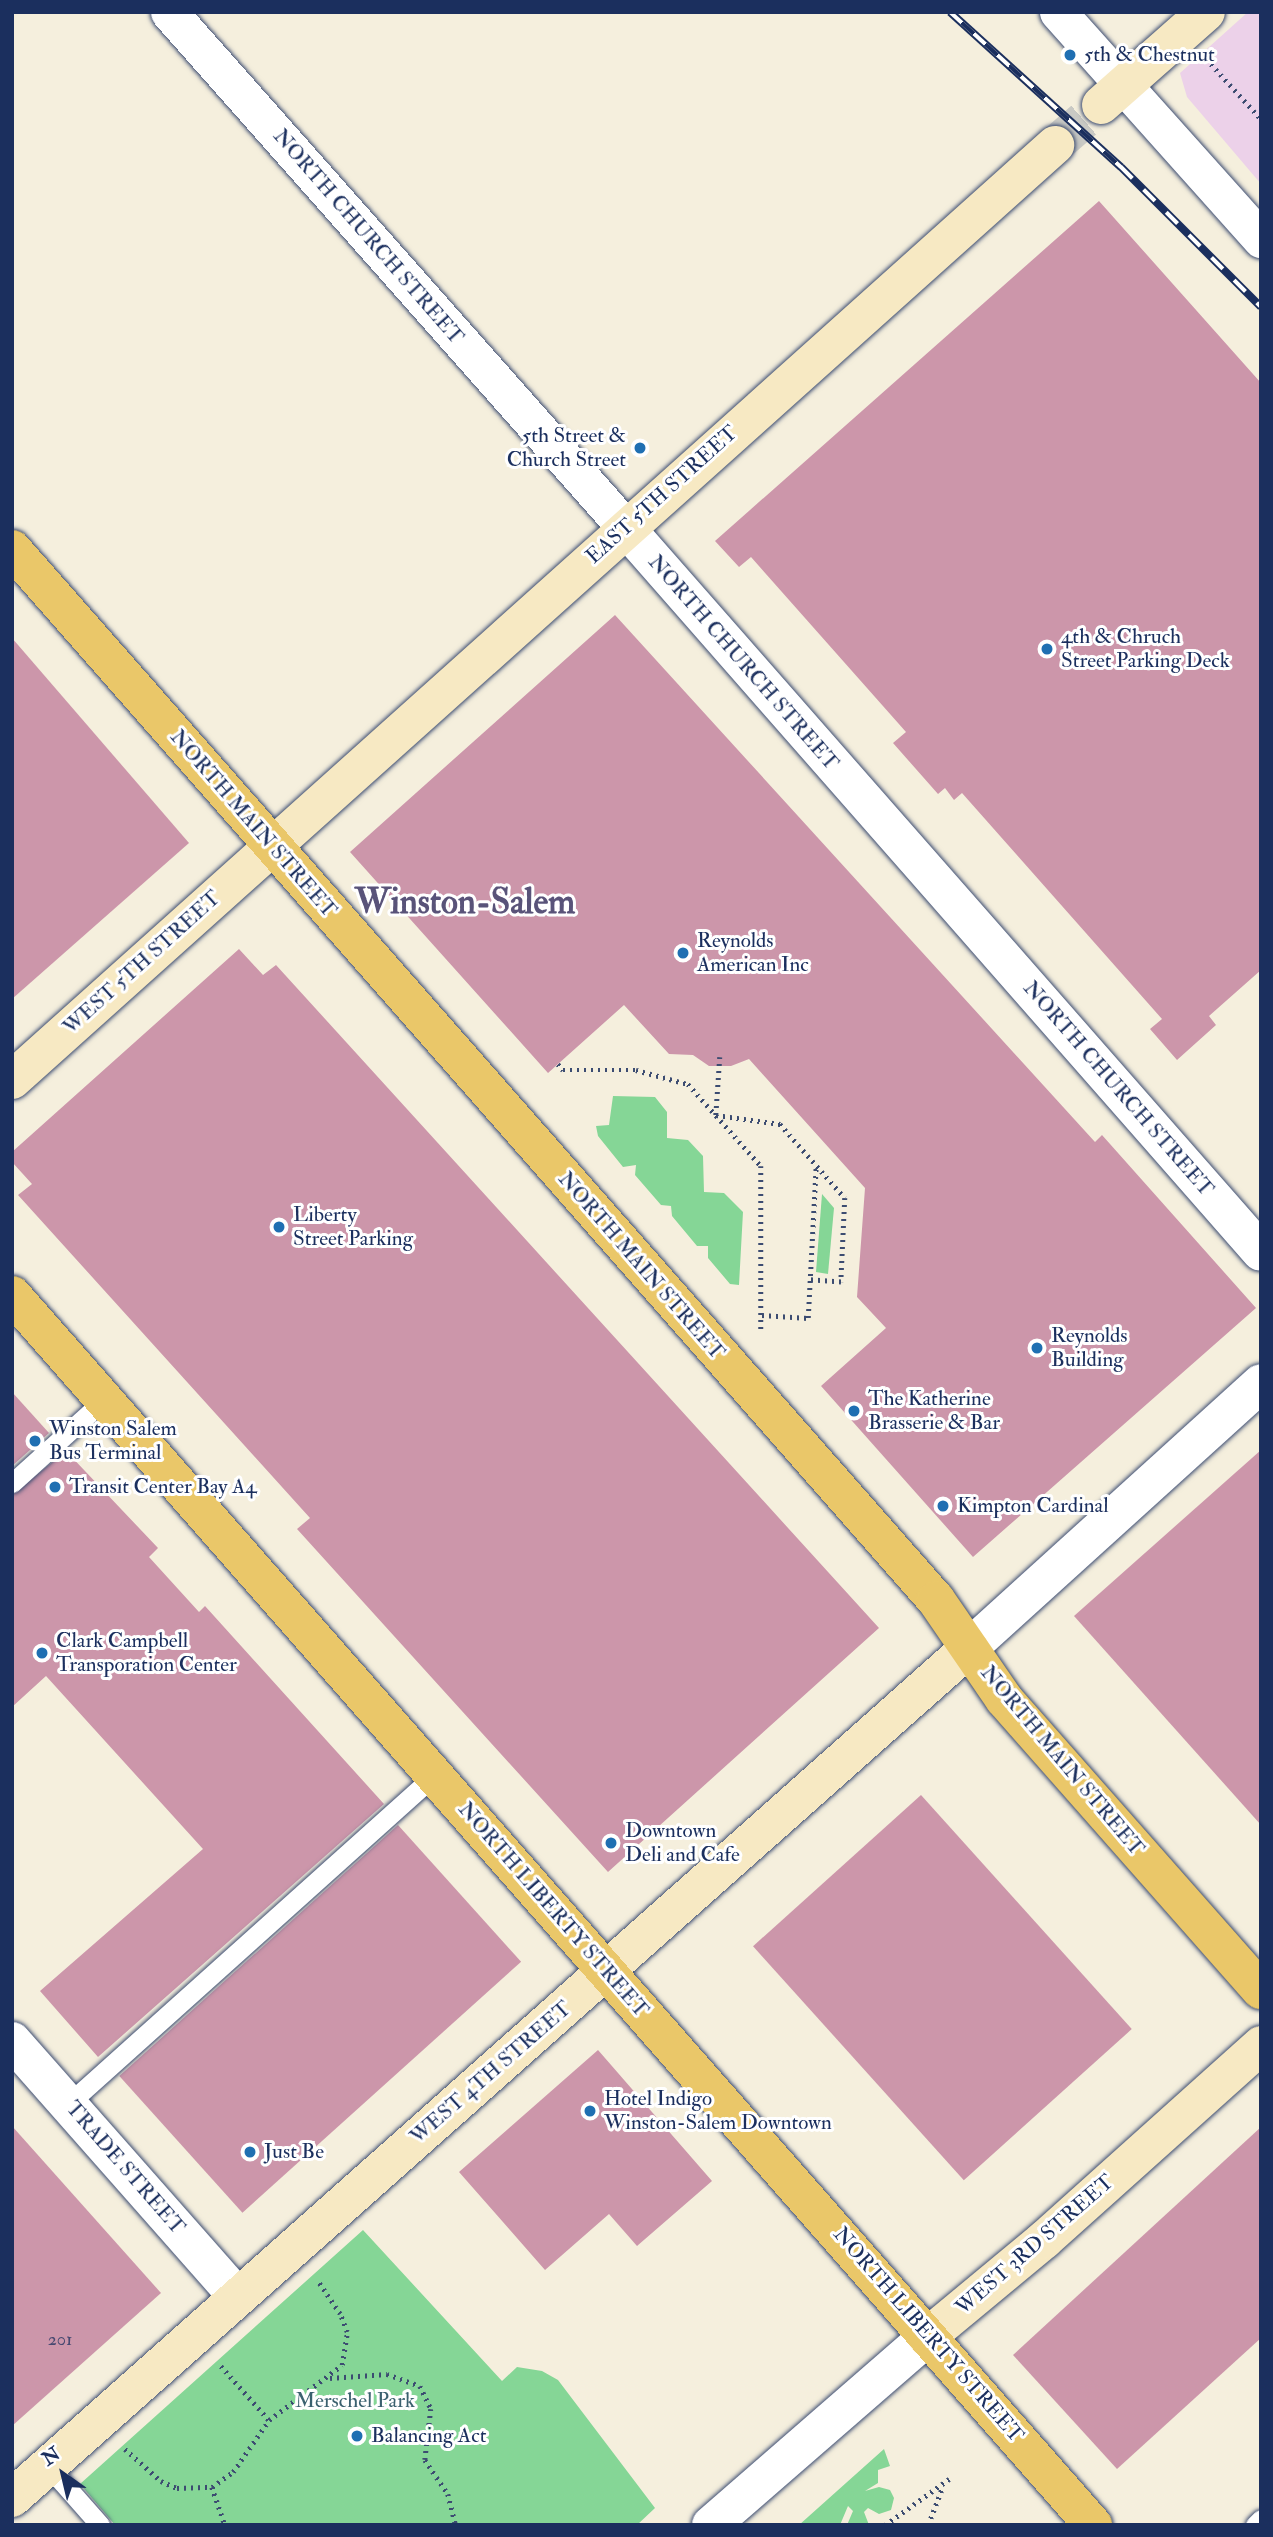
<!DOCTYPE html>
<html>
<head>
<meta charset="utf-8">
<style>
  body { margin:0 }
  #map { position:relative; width:1273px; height:2537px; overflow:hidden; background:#f5efdd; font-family:"IM FELL Double Pica",serif }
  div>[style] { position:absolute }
  .built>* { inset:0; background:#ecd1e9 }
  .green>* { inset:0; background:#85d696 }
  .building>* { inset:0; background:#cc96aa; transform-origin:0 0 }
  .secondary-tunnel>* { height:38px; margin-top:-19px; transform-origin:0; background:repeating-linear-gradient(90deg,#c9c9c4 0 38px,transparent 0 57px) }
  .path>* { height:4.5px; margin-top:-2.25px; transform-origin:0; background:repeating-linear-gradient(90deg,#3c4c71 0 2px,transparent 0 7px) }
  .roads { filter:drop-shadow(0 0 2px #3c4c71) drop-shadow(0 0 2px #3c4c71) }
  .service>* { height:19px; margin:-9.5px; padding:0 9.5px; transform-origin:9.5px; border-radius:9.5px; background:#fff }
  .minor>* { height:37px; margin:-18.5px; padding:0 18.5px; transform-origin:18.5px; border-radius:18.5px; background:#fff }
  .tertiary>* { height:38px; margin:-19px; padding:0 19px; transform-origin:19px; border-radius:19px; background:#fff }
  .secondary>* { height:38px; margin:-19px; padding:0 19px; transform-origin:19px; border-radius:19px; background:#f7e9c3 }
  .primary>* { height:38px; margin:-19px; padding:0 19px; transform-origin:19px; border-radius:19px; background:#eac769 }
  .rail>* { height:8px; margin-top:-4px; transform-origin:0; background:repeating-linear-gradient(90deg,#fff 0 16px,#1b2f5e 0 32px); box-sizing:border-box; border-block:2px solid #1b2f5e }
  .dots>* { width:19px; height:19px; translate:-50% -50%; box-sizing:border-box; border:4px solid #fff; border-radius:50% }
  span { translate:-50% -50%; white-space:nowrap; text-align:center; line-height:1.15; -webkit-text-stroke:6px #fff; paint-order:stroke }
  .number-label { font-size:18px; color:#474971 }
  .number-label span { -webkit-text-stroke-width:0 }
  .poi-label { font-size:21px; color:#1b2f5e }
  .left { translate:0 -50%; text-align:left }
  .right { translate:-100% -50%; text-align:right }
  .street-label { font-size:21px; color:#1b2f5e }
  .park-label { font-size:21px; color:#3b616f }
  .town-label { font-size:35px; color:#595379; font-weight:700 }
  .frame { position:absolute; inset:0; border:14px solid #1b2f5e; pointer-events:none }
  .north { position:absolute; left:28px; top:2439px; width:70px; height:70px; -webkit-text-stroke:5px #fff; paint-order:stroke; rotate:326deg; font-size:19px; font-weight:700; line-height:28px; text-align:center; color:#1b2f5e }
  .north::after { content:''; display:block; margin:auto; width:24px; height:32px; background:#1b2f5e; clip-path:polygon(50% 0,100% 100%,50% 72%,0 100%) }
</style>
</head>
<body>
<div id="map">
  <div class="built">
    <div style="clip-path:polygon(1248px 12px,1261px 12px,1261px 184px,1187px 97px,1180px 73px)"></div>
  </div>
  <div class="green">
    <div style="clip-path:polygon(613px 1096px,655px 1097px,667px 1112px,667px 1138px,688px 1140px,703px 1156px,704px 1192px,724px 1193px,743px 1212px,739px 1285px,730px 1284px,708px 1258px,708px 1246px,697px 1246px,672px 1216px,671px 1206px,661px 1205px,635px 1175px,636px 1165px,623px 1167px,598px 1136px,596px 1126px,609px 1125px)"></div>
    <div style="clip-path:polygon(822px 1194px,834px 1208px,828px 1274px,816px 1272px)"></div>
    <div style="clip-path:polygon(363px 2230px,502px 2381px,517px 2367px,542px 2371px,558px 2380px,655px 2508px,637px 2525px,115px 2525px,80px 2484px)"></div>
    <div style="clip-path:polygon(884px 2449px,890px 2466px,878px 2470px,878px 2483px,865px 2491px,879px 2487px,890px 2490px,894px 2498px,891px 2510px,879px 2514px,868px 2508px,864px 2512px,869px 2525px,847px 2525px,853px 2511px,848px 2506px,840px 2525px,799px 2525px)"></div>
  </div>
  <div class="building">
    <div style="clip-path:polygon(1099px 201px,1261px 383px,1261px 970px,1209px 1016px,1216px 1025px,1177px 1060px,1150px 1029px,1162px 1019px,962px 793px,954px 800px,945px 788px,938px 794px,893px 743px,906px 732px,751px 557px,739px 567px,715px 541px)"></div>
    <div style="clip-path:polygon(615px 615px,1095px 1142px,1102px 1135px,1256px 1308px,973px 1557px,821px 1386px,886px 1328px,857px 1297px,865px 1188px,749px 1059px,731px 1066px,709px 1066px,693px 1055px,669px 1054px,624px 1005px,548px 1073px,350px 852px)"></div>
    <div style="clip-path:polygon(12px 638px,189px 843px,12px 999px)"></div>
    <div style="clip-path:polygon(239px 949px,263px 975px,276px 965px,879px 1628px,608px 1872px,297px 1529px,310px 1518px,18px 1195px,32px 1184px,12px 1162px,12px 1152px)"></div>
    <div style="clip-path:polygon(12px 1392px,49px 1433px,12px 1466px)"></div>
    <div style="clip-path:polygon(1261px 1450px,1261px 1825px,1074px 1616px)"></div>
    <div style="clip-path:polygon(66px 1451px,158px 1548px,149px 1557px,199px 1612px,205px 1606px,384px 1804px,98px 2057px,40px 1991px,203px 1849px,46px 1676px,12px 1707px,12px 1495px)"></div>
    <div style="left:921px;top:1795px;width:315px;height:226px;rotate:48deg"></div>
    <div style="left:398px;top:1825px;width:184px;height:375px;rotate:48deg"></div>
    <div style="clip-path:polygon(598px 2050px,712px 2181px,637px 2246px,609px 2214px,545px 2270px,459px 2172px)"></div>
    <div style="clip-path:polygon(12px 2126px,161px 2293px,12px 2426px)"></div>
    <div style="clip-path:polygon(1261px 2127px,1261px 2338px,1117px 2469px,1013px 2355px)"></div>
  </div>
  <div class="secondary-tunnel">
    <div style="left:1055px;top:145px;width:61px;rotate:-41deg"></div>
  </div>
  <div class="path">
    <div style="left:1211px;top:64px;width:74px;rotate:47.7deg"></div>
    <div style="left:720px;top:1057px;width:58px;rotate:93.9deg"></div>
    <div style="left:716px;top:1115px;width:65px;rotate:8deg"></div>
    <div style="left:780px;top:1124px;width:98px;rotate:48.7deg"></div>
    <div style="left:845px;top:1198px;width:84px;rotate:92.7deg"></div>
    <div style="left:841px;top:1282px;width:31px;rotate:-176deg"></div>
    <div style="left:558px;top:1064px;width:8px;rotate:50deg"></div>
    <div style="left:563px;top:1070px;width:73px"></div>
    <div style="left:636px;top:1070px;width:54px;rotate:15.1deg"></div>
    <div style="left:688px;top:1084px;width:110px;rotate:48.3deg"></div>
    <div style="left:761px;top:1166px;width:166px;rotate:90deg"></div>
    <div style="left:762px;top:1315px;width:46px;rotate:3.7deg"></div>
    <div style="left:808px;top:1318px;width:152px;rotate:-87deg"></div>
    <div style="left:221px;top:2366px;width:72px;rotate:48.4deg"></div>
    <div style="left:330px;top:2378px;width:57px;rotate:-4deg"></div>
    <div style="left:387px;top:2374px;width:35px;rotate:20deg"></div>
    <div style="left:420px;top:2386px;width:25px;rotate:64deg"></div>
    <div style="left:431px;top:2409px;width:51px;rotate:96.7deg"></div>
    <div style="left:425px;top:2460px;width:41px;rotate:55.9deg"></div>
    <div style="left:448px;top:2494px;width:32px;rotate:76deg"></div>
    <div style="left:125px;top:2449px;width:48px;rotate:41.6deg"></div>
    <div style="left:161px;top:2481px;width:17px;rotate:24deg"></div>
    <div style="left:177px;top:2488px;width:35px;rotate:-2deg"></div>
    <div style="left:212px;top:2487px;width:26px;rotate:-36deg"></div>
    <div style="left:233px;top:2472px;width:63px;rotate:-55.3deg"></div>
    <div style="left:269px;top:2420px;width:91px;rotate:-37deg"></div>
    <div style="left:342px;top:2365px;width:33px;rotate:-81deg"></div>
    <div style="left:347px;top:2332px;width:19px;rotate:-111deg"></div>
    <div style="left:340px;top:2314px;width:41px;rotate:-124.1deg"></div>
    <div style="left:212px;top:2487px;width:40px;rotate:71.1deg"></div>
    <div style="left:885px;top:2525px;width:79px;rotate:-35.7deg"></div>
    <div style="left:928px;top:2525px;width:40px;rotate:-69deg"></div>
  </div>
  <div class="roads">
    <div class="service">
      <div style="left:12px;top:1483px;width:124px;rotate:-42.1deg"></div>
      <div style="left:68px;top:2104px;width:491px;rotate:-41.9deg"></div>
      <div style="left:48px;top:2466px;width:79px;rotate:48.6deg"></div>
      <div style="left:1255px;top:2525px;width:8px;rotate:-45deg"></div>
    </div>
    <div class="minor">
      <div style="left:169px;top:12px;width:688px;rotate:48.48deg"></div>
      <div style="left:1058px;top:12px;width:305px;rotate:48.2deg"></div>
    </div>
    <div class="tertiary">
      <div style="left:625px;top:527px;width:964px;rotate:48.74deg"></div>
      <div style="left:969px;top:1648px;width:394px;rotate:-42.2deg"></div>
      <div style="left:12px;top:2041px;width:340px;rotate:48.6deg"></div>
      <div style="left:711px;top:2525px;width:286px;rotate:-41deg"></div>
    </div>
    <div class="secondary">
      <div style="left:1101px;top:105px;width:140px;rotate:-41.5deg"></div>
      <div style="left:12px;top:1080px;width:1401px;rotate:-41.87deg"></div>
      <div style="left:927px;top:2337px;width:152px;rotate:-39.7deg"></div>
      <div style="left:1044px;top:2240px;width:292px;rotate:-41.9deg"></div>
      <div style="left:12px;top:2498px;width:1280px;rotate:-41.61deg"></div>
    </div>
    <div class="primary">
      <div style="left:12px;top:549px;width:1399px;rotate:48.68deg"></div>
      <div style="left:936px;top:1600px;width:120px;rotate:55.5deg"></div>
      <div style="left:1004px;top:1699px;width:388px;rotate:48.6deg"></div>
      <div style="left:12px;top:1295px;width:1638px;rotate:48.69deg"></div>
    </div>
  </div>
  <div class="rail">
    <div style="left:950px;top:12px;width:231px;rotate:42.2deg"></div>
    <div style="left:1121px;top:167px;width:198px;rotate:45deg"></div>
  </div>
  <div class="dots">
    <div style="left:1070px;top:55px;background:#1f6fb2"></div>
    <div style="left:640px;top:448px;background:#1f6fb2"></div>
    <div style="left:1047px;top:649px;background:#1f6fb2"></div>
    <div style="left:683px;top:953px;background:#1f6fb2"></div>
    <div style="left:279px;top:1227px;background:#1f6fb2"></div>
    <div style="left:1037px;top:1348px;background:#1f6fb2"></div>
    <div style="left:854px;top:1411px;background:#1f6fb2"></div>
    <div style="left:35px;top:1441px;background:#1f6fb2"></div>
    <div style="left:55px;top:1487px;background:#1f6fb2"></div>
    <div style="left:943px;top:1506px;background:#1f6fb2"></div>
    <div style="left:42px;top:1653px;background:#1f6fb2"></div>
    <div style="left:611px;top:1843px;background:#1f6fb2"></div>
    <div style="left:590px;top:2111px;background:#1f6fb2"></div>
    <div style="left:250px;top:2152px;background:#1f6fb2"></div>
    <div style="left:357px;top:2436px;background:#1f6fb2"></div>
  </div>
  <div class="number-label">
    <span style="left:60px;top:2340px">201</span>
  </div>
  <div class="poi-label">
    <span class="left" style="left:1084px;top:55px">5th &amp; Chestnut</span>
    <span class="right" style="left:626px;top:448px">5th Street &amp;<br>Church Street</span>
    <span class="left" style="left:1061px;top:649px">4th &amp; Chruch<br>Street Parking Deck</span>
    <span class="left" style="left:697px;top:953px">Reynolds<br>American Inc</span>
    <span class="left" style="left:293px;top:1227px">Liberty<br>Street Parking</span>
    <span class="left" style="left:1051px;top:1348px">Reynolds<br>Building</span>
    <span class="left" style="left:868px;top:1411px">The Katherine<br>Brasserie &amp; Bar</span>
    <span class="left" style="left:49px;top:1441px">Winston Salem<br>Bus Terminal</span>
    <span class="left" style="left:69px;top:1487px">Transit Center Bay A4</span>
    <span class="left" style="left:957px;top:1506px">Kimpton Cardinal</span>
    <span class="left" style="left:56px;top:1653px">Clark Campbell<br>Transporation Center</span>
    <span class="left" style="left:625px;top:1843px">Downtown<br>Deli and Cafe</span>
    <span class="left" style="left:604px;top:2111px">Hotel Indigo<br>Winston-Salem Downtown</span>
    <span class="left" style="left:264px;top:2152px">Just Be</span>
    <span class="left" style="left:371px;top:2436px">Balancing Act</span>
  </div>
  <div class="street-label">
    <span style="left:368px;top:237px;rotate:49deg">NORTH CHURCH STREET</span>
    <span style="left:662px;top:495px;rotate:-42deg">EAST 5TH STREET</span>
    <span style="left:743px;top:663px;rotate:49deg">NORTH CHURCH STREET</span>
    <span style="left:253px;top:824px;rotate:49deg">NORTH MAIN STREET</span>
    <span style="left:142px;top:963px;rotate:-42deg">WEST 5TH STREET</span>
    <span style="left:1118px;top:1089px;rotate:49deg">NORTH CHURCH STREET</span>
    <span style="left:641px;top:1266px;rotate:49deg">NORTH MAIN STREET</span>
    <span style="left:1062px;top:1761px;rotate:50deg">NORTH MAIN STREET</span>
    <span style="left:553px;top:1910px;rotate:49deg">NORTH LIBERTY STREET</span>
    <span style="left:491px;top:2073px;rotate:-41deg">WEST 4TH STREET</span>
    <span style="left:125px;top:2168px;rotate:49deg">TRADE STREET</span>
    <span style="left:1035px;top:2245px;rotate:-41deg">WEST 3RD STREET</span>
    <span style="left:928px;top:2335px;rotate:49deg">NORTH LIBERTY STREET</span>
  </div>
  <div class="park-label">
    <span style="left:355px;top:2401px">Merschel Park</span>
  </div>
  <div class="town-label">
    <span style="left:465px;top:902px">Winston-Salem</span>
  </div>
  <div class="frame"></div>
  <div class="north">N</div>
</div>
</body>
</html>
